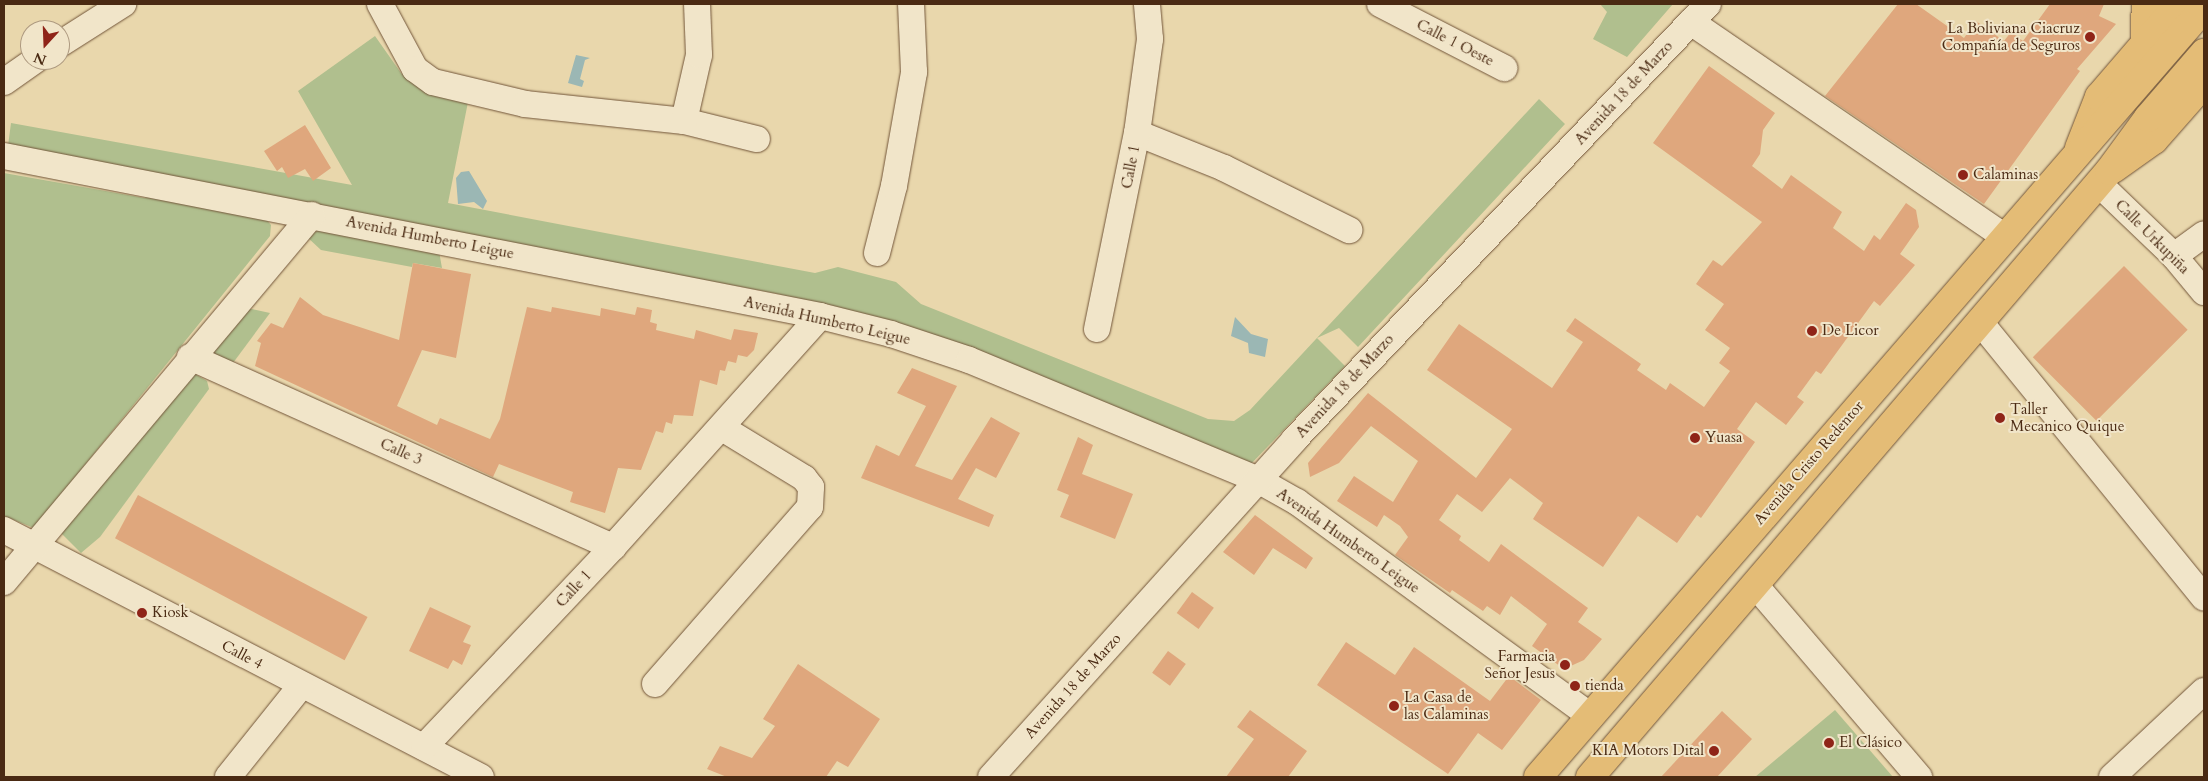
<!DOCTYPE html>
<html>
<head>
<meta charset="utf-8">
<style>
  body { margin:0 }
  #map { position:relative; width:2208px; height:781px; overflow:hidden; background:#e9d7ac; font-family:Cardo,serif }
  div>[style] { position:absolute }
  .green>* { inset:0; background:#b0bf8e }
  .water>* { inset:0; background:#9bb7b4 }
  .building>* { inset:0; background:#dfa77d; transform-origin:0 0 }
  .roads { filter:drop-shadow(0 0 1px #725539) drop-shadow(0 0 1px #725539) }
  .minor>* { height:26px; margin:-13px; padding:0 13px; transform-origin:13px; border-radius:13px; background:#f1e5c9 }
  .major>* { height:28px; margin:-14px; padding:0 14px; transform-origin:14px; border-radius:14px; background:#e4bc76 }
  .highway>* { height:28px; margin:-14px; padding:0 14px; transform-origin:14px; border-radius:14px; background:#e4bc76 }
  .dots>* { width:14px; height:14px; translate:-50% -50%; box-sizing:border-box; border:2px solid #f1e5c9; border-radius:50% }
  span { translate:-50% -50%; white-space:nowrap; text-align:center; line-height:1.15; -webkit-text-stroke:4px #f1e5c9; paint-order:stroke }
  .poi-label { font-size:15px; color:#4a2a13 }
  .right { translate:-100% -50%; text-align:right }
  .left { translate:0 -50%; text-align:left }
  .street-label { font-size:15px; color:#4a2a13 }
  .frame { position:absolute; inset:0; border:5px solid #4a2a13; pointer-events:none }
  .north { position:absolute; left:20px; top:20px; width:50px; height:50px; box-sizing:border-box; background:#f1e5c9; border:1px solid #ae9a80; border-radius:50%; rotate:200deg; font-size:14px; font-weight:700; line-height:20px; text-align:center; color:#4a2a13 }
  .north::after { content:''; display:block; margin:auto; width:18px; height:22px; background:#8f2418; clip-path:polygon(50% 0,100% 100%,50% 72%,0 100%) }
</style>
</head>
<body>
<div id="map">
  <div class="green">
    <div style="clip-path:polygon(1600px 4px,1673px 4px,1627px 57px,1593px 39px,1607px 12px)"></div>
    <div style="clip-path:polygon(375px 36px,401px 73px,414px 84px,468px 102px,448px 203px,815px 273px,838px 267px,896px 282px,921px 304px,1208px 419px,1234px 421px,1250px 410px,1539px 99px,1565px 124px,1358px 347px,1339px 328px,1317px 338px,1345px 366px,1249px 466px,926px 332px,778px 294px,604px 261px,265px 218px,271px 225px,270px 236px,34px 528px,4px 516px,4px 173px,145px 198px,149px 194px,8px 146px,11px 123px,352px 185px,298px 91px)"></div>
    <div style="clip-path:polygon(324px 228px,439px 251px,442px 268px,413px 263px,412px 267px,321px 250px,306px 236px)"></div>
    <div style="clip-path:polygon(243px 307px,270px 313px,230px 367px,214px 358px,210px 348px)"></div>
    <div style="clip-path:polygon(190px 371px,207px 381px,209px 389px,100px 537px,81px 553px,62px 534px,63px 526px)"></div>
    <div style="clip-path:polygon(1835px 710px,1893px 777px,1755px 777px)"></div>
  </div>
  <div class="water">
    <div style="clip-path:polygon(576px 55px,590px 58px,585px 60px,580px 79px,584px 81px,582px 87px,568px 83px)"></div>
    <div style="clip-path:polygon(469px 171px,487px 201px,483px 209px,474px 202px,458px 204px,456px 178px,461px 172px)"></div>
    <div style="clip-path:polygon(1235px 317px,1251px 334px,1268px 339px,1265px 357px,1249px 353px,1248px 343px,1231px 336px)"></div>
  </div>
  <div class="building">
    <div style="clip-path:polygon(1898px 4px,1916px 4px,1964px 38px,1976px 21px,2004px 41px,2011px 32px,2023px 41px,2050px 4px,2104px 4px,2099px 16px,2116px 24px,2077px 69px,2080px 71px,1984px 204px,1825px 96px)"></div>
    <div style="clip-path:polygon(1709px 66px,1775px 113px,1763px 130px,1760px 154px,1752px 166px,1782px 189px,1791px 175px,1842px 212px,1833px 228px,1864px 251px,1874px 235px,1880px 240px,1906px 203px,1916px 210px,1919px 227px,1900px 254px,1915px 265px,1880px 306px,1874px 301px,1821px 374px,1816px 371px,1797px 397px,1804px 402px,1786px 425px,1756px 402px,1737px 429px,1755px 442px,1701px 518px,1697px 515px,1677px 543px,1638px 516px,1603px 567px,1533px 519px,1543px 503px,1510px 478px,1482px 512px,1457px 494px,1439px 520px,1461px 536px,1459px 540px,1489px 562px,1501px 544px,1588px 608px,1578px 622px,1602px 639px,1584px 660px,1564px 669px,1532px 646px,1547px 624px,1511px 596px,1500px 615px,1487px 606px,1483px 611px,1452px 590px,1450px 593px,1395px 555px,1408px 537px,1400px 526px,1384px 515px,1377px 527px,1337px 501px,1354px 476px,1393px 502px,1418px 461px,1371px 426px,1339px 463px,1310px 477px,1308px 463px,1368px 393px,1476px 478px,1512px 429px,1427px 370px,1459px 324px,1552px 388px,1583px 342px,1566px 331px,1575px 318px,1641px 364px,1637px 370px,1666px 390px,1670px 383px,1704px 407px,1730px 371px,1719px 363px,1730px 348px,1705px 330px,1724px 304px,1696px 284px,1713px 260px,1722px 266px,1762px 222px,1653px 143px)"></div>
    <div style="clip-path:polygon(305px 125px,331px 168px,313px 181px,305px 169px,288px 178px,282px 167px,277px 171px,264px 151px)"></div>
    <div style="clip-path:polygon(413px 263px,471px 274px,456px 358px,422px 350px,397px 406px,437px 425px,440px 418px,490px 439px,500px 419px,527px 307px,551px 312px,552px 307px,600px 316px,601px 308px,635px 315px,637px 307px,652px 310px,650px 322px,657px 324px,656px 330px,694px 339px,696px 330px,731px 340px,734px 329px,758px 333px,754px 350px,747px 357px,738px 355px,736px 363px,728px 361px,725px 371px,720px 370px,717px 385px,700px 380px,693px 416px,674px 415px,672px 424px,666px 422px,663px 433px,656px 431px,641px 470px,618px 468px,605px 513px,570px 502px,573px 492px,499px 464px,493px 477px,255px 366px,261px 343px,257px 341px,271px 323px,283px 328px,300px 297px,323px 315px,399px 340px)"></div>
    <div style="left:2124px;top:266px;width:90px;height:129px;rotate:45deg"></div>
    <div style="clip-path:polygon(912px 368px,957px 386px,915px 466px,952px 480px,991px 417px,1020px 433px,996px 478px,976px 468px,958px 499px,994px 515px,989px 527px,861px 478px,876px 445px,899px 456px,926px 406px,897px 393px)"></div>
    <div style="clip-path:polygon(1078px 437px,1093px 445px,1082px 474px,1133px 494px,1115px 539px,1060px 517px,1069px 495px,1057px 490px)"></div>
    <div style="left:138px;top:495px;width:260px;height:49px;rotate:28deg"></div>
    <div style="clip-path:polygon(1255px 515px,1313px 558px,1306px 569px,1273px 548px,1254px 575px,1223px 552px)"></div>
    <div style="left:1192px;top:592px;width:27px;height:26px;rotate:36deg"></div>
    <div style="clip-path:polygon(430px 607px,471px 626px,463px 642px,471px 645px,462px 665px,453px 660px,448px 669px,409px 651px)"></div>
    <div style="clip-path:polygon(1346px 642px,1395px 675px,1414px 647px,1490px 701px,1509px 676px,1541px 700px,1502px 750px,1478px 733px,1448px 774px,1317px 685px)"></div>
    <div style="left:1168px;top:651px;width:22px;height:27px;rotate:36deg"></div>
    <div style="clip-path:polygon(798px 664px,880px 719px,848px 767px,837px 761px,826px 777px,727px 777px,707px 769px,720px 746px,752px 758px,775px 726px,763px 719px)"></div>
    <div style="clip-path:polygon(1250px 710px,1307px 751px,1288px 777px,1226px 777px,1254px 739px,1237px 727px)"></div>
    <div style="clip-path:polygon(1722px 711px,1752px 739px,1717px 777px,1661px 777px)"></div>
  </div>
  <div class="roads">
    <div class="minor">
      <div style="left:380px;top:4px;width:74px;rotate:61.7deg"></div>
      <div style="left:415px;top:69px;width:22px;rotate:36deg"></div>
      <div style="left:433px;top:82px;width:95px;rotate:13.4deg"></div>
      <div style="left:525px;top:104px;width:160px;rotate:6.1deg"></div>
      <div style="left:684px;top:121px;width:75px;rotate:13.9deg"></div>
      <div style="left:1380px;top:4px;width:140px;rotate:27.3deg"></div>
      <div style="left:1691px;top:22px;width:379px;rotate:34.4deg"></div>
      <div style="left:60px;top:44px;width:75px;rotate:-32.4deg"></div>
      <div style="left:4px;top:82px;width:39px;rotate:-35deg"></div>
      <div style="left:684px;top:121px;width:68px;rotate:-77.2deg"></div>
      <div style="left:699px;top:55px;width:51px;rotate:-92.2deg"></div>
      <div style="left:1137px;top:133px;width:94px;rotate:21.9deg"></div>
      <div style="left:1224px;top:168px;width:140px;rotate:26.4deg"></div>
      <div style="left:4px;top:156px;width:832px;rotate:11.09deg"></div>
      <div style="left:820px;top:316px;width:73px;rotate:14.2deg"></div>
      <div style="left:891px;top:334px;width:82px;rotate:18.4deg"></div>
      <div style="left:969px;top:360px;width:313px;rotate:22.5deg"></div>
      <div style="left:1258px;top:480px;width:45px;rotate:29.4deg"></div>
      <div style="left:1297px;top:502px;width:364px;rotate:36.1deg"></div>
      <div style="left:2098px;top:183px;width:105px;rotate:43.8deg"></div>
      <div style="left:2174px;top:256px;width:47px;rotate:50.2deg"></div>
      <div style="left:877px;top:253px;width:69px;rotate:-75.8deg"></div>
      <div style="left:894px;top:186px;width:116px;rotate:-80deg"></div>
      <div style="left:914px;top:72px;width:68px;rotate:-92.5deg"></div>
      <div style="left:2174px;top:256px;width:37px;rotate:-36deg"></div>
      <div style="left:1980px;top:322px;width:355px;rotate:50.9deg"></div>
      <div style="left:1097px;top:329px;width:200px;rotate:-78.5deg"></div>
      <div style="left:1137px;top:133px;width:95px;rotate:-82.1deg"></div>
      <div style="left:1150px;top:39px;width:35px;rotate:-95deg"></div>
      <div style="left:190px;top:357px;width:464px;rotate:24.2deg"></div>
      <div style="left:4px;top:530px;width:537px;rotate:27.38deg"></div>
      <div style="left:4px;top:582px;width:479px;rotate:-50deg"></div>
      <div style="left:1755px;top:585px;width:253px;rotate:49.5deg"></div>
      <div style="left:655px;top:684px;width:235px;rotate:-48.8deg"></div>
      <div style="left:810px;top:507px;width:20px;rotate:-87deg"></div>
      <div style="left:811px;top:487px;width:11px;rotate:-128deg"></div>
      <div style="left:804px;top:478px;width:96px;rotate:-148.6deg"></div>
      <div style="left:424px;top:747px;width:275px;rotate:-46.6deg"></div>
      <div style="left:613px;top:547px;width:310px;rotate:-48.1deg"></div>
      <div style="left:228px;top:777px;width:117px;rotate:-51.3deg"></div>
      <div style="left:991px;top:777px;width:453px;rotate:-48deg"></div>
      <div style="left:1294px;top:440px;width:601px;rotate:-46.48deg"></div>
      <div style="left:2112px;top:777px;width:126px;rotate:-43.1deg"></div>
    </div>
    <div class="major">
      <div style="left:2145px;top:43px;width:39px;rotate:-89deg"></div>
      <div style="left:2079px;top:148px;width:55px;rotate:-68.6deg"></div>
      <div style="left:2099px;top:97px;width:123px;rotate:-49.3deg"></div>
      <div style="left:2113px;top:169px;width:50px;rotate:-35.3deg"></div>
      <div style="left:2154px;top:140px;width:76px;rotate:-48.7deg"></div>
    </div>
    <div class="highway">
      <div style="left:1538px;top:777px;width:1017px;rotate:-49.11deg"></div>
      <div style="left:1590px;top:777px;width:798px;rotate:-49.42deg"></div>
      <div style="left:2109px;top:171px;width:66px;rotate:-53.7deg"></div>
      <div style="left:2148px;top:118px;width:86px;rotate:-49.3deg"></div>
    </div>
  </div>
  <div class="dots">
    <div style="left:2090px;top:37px;background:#8f2418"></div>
    <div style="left:1963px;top:175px;background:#8f2418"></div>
    <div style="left:1812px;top:331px;background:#8f2418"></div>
    <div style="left:2000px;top:418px;background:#8f2418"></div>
    <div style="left:1695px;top:438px;background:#8f2418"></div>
    <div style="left:142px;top:613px;background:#8f2418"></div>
    <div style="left:1565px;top:665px;background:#8f2418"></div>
    <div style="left:1575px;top:686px;background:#8f2418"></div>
    <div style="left:1394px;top:706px;background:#8f2418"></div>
    <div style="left:1829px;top:743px;background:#8f2418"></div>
    <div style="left:1714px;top:751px;background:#8f2418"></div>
  </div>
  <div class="poi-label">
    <span class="right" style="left:2080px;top:37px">La Boliviana Ciacruz<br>Compañía de Seguros</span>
    <span class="left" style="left:1973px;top:175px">Calaminas</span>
    <span class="left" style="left:1822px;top:331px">De Licor</span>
    <span class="left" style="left:2010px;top:418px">Taller<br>Mecanico Quique</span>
    <span class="left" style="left:1705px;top:438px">Yuasa</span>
    <span class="left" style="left:152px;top:613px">Kiosk</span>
    <span class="right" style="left:1555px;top:665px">Farmacia<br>Señor Jesus</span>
    <span class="left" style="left:1585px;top:686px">tienda</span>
    <span class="left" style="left:1404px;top:706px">La Casa de<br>las Calaminas</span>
    <span class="left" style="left:1839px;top:743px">El Clásico</span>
    <span class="right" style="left:1704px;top:751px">KIA Motors Dital</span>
  </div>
  <div class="street-label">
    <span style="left:1455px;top:43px;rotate:27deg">Calle 1 Oeste</span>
    <span style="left:1624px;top:93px;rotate:-47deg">Avenida 18 de Marzo</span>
    <span style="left:1131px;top:167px;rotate:-79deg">Calle 1</span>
    <span style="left:2152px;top:237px;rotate:45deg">Calle Urkupiña</span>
    <span style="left:430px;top:238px;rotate:11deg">Avenida Humberto Leigue</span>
    <span style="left:827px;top:321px;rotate:13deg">Avenida Humberto Leigue</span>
    <span style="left:1345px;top:386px;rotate:-47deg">Avenida 18 de Marzo</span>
    <span style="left:401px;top:452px;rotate:24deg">Calle 3</span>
    <span style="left:1809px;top:463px;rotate:-49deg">Avenida Cristo Redentor</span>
    <span style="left:1348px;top:541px;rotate:35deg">Avenida Humberto Leigue</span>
    <span style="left:574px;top:589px;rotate:-47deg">Calle 1</span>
    <span style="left:242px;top:655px;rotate:28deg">Calle 4</span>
    <span style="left:1073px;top:686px;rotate:-48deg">Avenida 18 de Marzo</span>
  </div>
  <div class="frame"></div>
  <div class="north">N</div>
</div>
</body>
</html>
